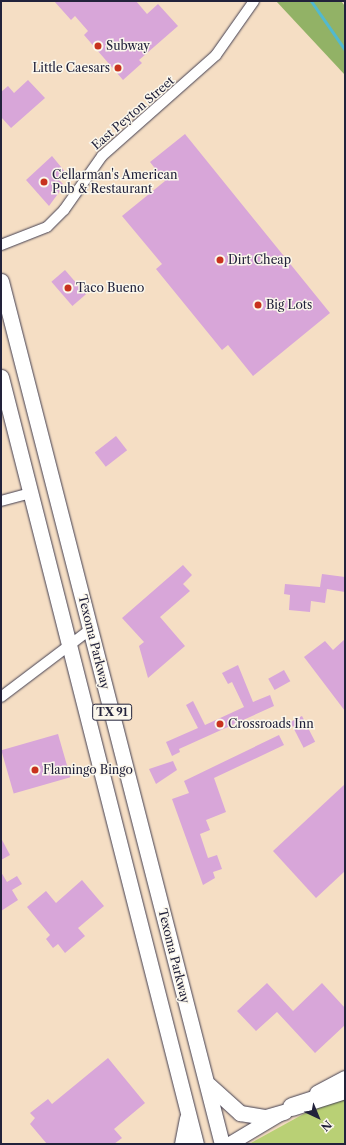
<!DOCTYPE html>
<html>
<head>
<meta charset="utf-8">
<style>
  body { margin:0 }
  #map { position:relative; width:346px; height:1145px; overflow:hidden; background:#f5dec4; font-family:"Libre Caslon Text",serif }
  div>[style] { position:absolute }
  .green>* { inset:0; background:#b9d075 }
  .forest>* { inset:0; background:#92b266 }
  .stream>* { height:3px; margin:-1.5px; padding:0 1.5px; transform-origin:1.5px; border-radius:1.5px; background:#52b9d0 }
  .building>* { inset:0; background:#d8a6d9; transform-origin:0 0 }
  .roads { filter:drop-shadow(0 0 1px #423e50) drop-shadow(0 0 1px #423e50) }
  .minor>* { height:10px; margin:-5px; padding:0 5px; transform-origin:5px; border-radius:5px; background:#fff }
  .secondary>* { height:14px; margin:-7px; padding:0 7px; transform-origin:7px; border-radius:7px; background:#fff }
  .primary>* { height:15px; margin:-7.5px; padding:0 7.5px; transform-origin:7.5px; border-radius:7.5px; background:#fff }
  .motorway>* { height:18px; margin:-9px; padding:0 9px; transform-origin:9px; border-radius:9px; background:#fff }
  .dots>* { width:11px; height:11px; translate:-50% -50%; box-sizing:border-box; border:2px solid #fbf7ec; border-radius:50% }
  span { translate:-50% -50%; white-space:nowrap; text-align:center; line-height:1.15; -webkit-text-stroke:3px #fbf7ec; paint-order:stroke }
  .shield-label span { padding:1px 3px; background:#fbf7ec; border:1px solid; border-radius:3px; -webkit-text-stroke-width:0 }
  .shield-label { font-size:11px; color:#22223b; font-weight:700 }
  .poi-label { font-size:12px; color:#22223b }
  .left { translate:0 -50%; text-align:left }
  .right { translate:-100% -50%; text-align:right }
  .street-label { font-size:12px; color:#22223b }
  .frame { position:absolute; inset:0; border:2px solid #22223b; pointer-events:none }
  .north { position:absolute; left:298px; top:1097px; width:40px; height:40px; -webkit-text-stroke:3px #fbf7ec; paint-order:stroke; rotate:136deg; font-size:11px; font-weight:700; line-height:16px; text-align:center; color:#22223b }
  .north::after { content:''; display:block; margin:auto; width:14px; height:18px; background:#22223b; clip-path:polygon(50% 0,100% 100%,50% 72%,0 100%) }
</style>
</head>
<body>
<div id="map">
  <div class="green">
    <div style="clip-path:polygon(345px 1097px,345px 1144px,249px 1144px,309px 1111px)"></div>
  </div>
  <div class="forest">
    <div style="clip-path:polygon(276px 1px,341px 1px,345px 6px,345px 75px)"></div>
  </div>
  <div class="stream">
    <div style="left:311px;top:1px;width:60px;rotate:55.2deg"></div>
  </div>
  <div class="building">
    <div style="clip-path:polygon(54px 1px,136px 1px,147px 14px,158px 4px,178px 26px,139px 60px,142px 63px,123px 80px,84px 35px,88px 31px,75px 16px,71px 20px)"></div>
    <div style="clip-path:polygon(28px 80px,45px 98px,11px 128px,1px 117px,1px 92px,8px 86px,14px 93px)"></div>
    <div style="clip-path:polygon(185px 134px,330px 313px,253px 376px,228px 345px,222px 350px,156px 269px,162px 264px,122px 216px,165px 181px,150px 162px)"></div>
    <div style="clip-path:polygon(52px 156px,66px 173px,59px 180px,63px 184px,58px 188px,60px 191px,49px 206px,26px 180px)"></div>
    <div style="left:65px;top:270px;width:32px;height:18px;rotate:49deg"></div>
    <div style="left:116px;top:436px;width:18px;height:27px;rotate:52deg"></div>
    <div style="clip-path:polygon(183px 565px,192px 575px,183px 584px,190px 591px,160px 617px,185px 646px,148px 678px,139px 646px,144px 642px,122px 618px)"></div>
    <div style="clip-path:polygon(322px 574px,345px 577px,345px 592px,327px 589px,325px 603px,311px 601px,310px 612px,289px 610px,290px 595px,284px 594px,285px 584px,320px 587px)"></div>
    <div style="clip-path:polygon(345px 639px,345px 711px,304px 657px,325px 641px,333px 650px)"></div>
    <div style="clip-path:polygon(238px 665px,253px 702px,270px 695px,274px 706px,179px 749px,180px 752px,172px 756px,166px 742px,198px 728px,186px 705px,193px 701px,205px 725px,244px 707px,232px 682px,228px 684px,222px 673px)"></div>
    <div style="left:284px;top:670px;width:13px;height:18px;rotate:61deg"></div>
    <div style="left:302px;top:716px;width:29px;height:13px;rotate:63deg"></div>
    <div style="left:58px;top:734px;width:45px;height:59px;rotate:74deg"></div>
    <div style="clip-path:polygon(279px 735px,284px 745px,214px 778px,226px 812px,206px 820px,210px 830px,200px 834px,208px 858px,217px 855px,222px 869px,213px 872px,215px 878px,203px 885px,172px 799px,189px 793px,184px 781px)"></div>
    <div style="clip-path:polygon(173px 761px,177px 770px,156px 784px,149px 769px)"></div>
    <div style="clip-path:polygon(345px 784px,345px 871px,316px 898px,273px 851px)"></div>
    <div style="clip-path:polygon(1px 838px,10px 855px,1px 860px)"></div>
    <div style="clip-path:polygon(1px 872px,7px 882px,17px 876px,22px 884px,12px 890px,18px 900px,1px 911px)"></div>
    <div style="clip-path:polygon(82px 880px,104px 906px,78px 928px,85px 936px,65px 953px,58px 944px,53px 948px,46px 939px,50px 935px,27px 907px,46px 891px,56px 903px)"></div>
    <div style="clip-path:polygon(267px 983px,293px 1011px,322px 983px,345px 1008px,345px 1025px,315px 1053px,277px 1012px,256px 1031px,237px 1011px)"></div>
    <div style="clip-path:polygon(108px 1058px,145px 1103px,114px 1129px,122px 1138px,114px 1144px,47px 1144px,30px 1124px,35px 1118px,30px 1113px,48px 1099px,52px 1104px)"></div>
  </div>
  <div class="roads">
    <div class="minor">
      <div style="left:1px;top:245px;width:49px;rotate:-21.4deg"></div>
      <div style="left:47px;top:227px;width:24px;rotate:-45deg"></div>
      <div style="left:64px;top:210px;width:66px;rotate:-54.9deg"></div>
      <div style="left:102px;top:156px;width:152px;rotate:-41.5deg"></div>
      <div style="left:216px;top:55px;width:66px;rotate:-54.9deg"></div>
      <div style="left:1px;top:501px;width:31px;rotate:-15deg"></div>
      <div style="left:1px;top:697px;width:113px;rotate:-37.1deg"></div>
    </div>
    <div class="secondary">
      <div style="left:317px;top:1093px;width:32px;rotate:-28deg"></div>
      <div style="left:230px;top:1144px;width:58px;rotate:-31deg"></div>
    </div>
    <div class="primary">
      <div style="left:1px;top:281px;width:891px;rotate:75.64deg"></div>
      <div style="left:1px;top:377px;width:791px;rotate:75.74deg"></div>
      <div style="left:209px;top:1085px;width:42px;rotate:42.1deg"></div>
      <div style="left:240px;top:1113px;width:26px;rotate:9deg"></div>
      <div style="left:266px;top:1117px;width:19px;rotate:-16deg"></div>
      <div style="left:182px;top:1144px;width:26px;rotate:-79deg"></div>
    </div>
    <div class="motorway">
      <div style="left:292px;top:1107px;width:56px;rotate:-17.8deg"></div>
    </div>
  </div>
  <div class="dots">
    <div style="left:98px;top:46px;background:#c8321e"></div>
    <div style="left:118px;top:68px;background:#c8321e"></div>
    <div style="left:44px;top:182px;background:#c8321e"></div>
    <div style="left:220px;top:260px;background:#c8321e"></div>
    <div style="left:68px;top:288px;background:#c8321e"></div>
    <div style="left:258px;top:305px;background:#c8321e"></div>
    <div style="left:220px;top:724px;background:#c8321e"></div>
    <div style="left:35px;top:770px;background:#c8321e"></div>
  </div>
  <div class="shield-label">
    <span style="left:112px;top:712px">TX 91</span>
  </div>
  <div class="poi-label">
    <span class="left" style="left:106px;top:46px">Subway</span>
    <span class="right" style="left:110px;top:68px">Little Caesars</span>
    <span class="left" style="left:52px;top:182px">Cellarman's American<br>Pub &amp; Restaurant</span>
    <span class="left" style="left:228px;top:260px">Dirt Cheap</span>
    <span class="left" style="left:76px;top:288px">Taco Bueno</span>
    <span class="left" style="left:266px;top:305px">Big Lots</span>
    <span class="left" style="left:228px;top:724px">Crossroads Inn</span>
    <span class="left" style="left:43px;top:770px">Flamingo Bingo</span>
  </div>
  <div class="street-label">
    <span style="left:133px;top:113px;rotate:-41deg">East Peyton Street</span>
    <span style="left:94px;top:642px;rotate:76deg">Texoma Parkway</span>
    <span style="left:174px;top:956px;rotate:76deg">Texoma Parkway</span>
  </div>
  <div class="frame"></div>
  <div class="north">N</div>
</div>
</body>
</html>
